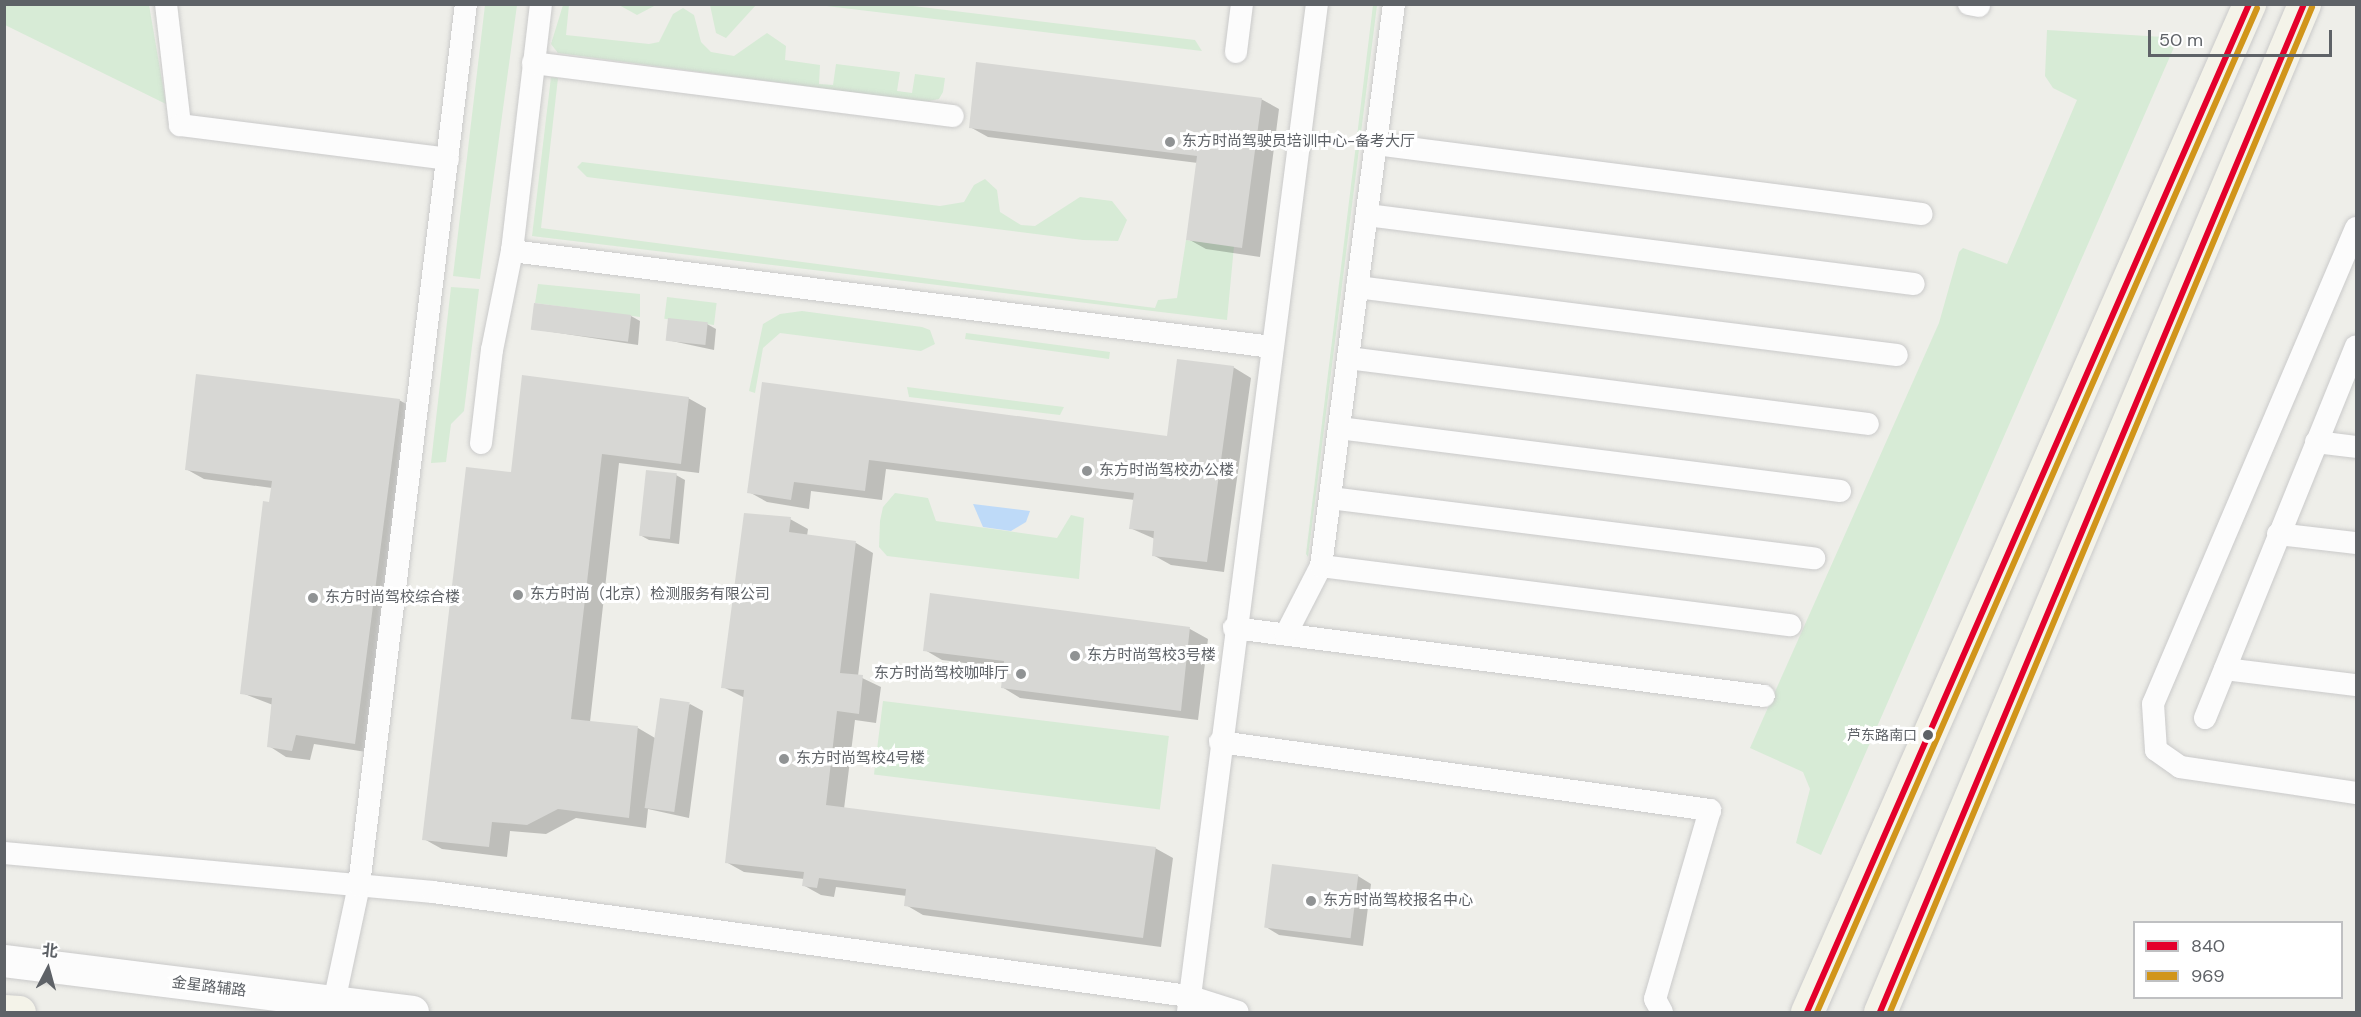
<!DOCTYPE html>
<html>
<head>
<meta charset="utf-8">
<style>
  body { margin:0 }
  #map { position:relative; width:2361px; height:1017px; overflow:hidden; background:#eeeee9; font-family:"DM Sans","Noto Sans SC",sans-serif }
  div>[style] { position:absolute }
  .green>* { inset:0; background:#d7ebd6; transform-origin:0 0 }
  .water>* { inset:0; background:#bedaf8 }
  .shadow>* { inset:0; background:#0003 }
  .building>* { inset:0; background:#d7d7d4; transform-origin:0 0 }
  .roads { filter:drop-shadow(0 0 2px #cacaca) drop-shadow(0 0 2px #cacaca) }
  .street>* { height:22px; margin:-11px; padding:0 11px; transform-origin:11px; border-radius:11px; background:#fcfcfc }
  .secondary>* { height:32px; margin:-16px; padding:0 16px; transform-origin:16px; border-radius:16px; background:#fcfcfc }
  .primary>* { height:33px; margin:-16.5px; padding:0 16.5px; transform-origin:16.5px; border-radius:16.5px; background:#f4f3e9 }
  .bus-1>* { height:6px; margin:-3px; padding:0 3px; transform-origin:3px; border-radius:3px; background:#e4002b }
  .bus-2>* { height:6px; margin:-3px; padding:0 3px; transform-origin:3px; border-radius:3px; background:#d1951a }
  .dots>* { width:16px; height:16px; translate:-50% -50%; box-sizing:border-box; border:3px solid #fff; border-radius:50% }
  span { translate:-50% -50%; white-space:nowrap; text-align:center; line-height:1.15; -webkit-text-stroke:6px #fff; paint-order:stroke }
  .bus-label { font-size:14px; color:#5e6267 }
  .right { translate:-100% -50%; text-align:right }
  .poi-label { font-size:15px; color:#5e6267 }
  .left { translate:0 -50%; text-align:left }
  .street-label { font-size:15px; color:#5e6267 }
  .frame { position:absolute; inset:0; border:6px solid #5e6267; pointer-events:none }
  .legend { position:absolute; left:2133px; top:921px; width:210px; height:78px; box-sizing:border-box; background:#fff; border:2px solid #bfc0c2; margin:0; padding:8px 10px; list-style:none; font-size:18px; color:#5e6267 }
  .legend li { display:flex; align-items:center; gap:12px; height:30px }
  .legend b { width:30px; border:2px solid #bfc0c2 }
  .north { position:absolute; left:18px; top:939px; width:60px; height:60px; -webkit-text-stroke:4px #fff; paint-order:stroke; rotate:6deg; font-size:16px; font-weight:700; line-height:24px; text-align:center; color:#5e6267 }
  .north::after { content:''; display:block; margin:auto; width:21px; height:27px; background:#5e6267; clip-path:polygon(50% 0,100% 100%,50% 72%,0 100%) }
  .scale { position:absolute; left:2148px; top:30px; width:184px; height:27px; box-sizing:border-box; border:3px solid #5e6267; border-top:0; padding-left:8px; font-size:18px; line-height:21px; white-space:nowrap; color:#5e6267; -webkit-text-stroke:4px #fff; paint-order:stroke }
</style>
</head>
<body>
<div id="map">
  <div class="green">
    <div style="clip-path:polygon(4px 5px,149px 5px,166px 104px,5px 25px)"></div>
    <div style="clip-path:polygon(485px 5px,517px 5px,480px 279px,453px 276px)"></div>
    <div style="clip-path:polygon(563px 5px,569px 5px,566px 35px,649px 44px,659px 42px,673px 14px,683px 8px,694px 15px,701px 42px,711px 52px,734px 56px,767px 33px,786px 46px,785px 60px,820px 65px,819px 84px,833px 85px,836px 64px,900px 72px,897px 91px,912px 93px,915px 74px,945px 78px,943px 92px,939px 99px,924px 102px,558px 53px,551px 44px)"></div>
    <div style="clip-path:polygon(619px 5px,656px 5px,637px 15px)"></div>
    <div style="clip-path:polygon(710px 5px,756px 5px,726px 38px,716px 33px)"></div>
    <div style="clip-path:polygon(818px 5px,905px 5px,1195px 40px,1202px 51px)"></div>
    <div style="clip-path:polygon(1373px 5px,1377px 5px,1308px 557px,1306px 554px)"></div>
    <div style="clip-path:polygon(2047px 30px,2164px 37px,2175px 45px,1821px 855px,1796px 843px,1810px 789px,1803px 772px,1750px 748px,1939px 323px,1959px 252px,1963px 248px,2007px 264px,2077px 100px,2053px 88px,2045px 76px)"></div>
    <div style="clip-path:polygon(551px 77px,558px 78px,541px 228px,1155px 308px,1158px 300px,1177px 298px,1186px 240px,1234px 246px,1227px 320px,532px 236px)"></div>
    <div style="clip-path:polygon(582px 162px,940px 206px,964px 202px,974px 185px,985px 179px,997px 190px,1000px 212px,1021px 225px,1035px 226px,1080px 197px,1112px 201px,1127px 220px,1118px 241px,1083px 240px,587px 177px,577px 167px)"></div>
    <div style="clip-path:polygon(538px 284px,640px 294px,640px 317px,535px 303px)"></div>
    <div style="clip-path:polygon(451px 287px,479px 289px,464px 411px,451px 424px,446px 462px,431px 463px)"></div>
    <div style="left:667px;top:297px;width:50px;height:22px;rotate:7deg"></div>
    <div style="clip-path:polygon(802px 311px,922px 327px,930px 330px,935px 344px,921px 351px,780px 333px,763px 348px,755px 393px,749px 391px,763px 324px,780px 314px)"></div>
    <div style="clip-path:polygon(966px 333px,1110px 352px,1109px 359px,965px 339px)"></div>
    <div style="clip-path:polygon(907px 387px,1064px 407px,1060px 415px,909px 397px)"></div>
    <div style="clip-path:polygon(895px 493px,928px 498px,936px 521px,1057px 538px,1071px 515px,1084px 518px,1079px 579px,887px 556px,879px 547px,880px 521px,883px 507px)"></div>
    <div style="left:883px;top:701px;width:288px;height:74px;rotate:7deg"></div>
  </div>
  <div class="water">
    <div style="clip-path:polygon(973px 504px,1030px 511px,1026px 522px,1011px 531px,983px 527px)"></div>
  </div>
  <div class="shadow">
    <div style="clip-path:polygon(1261px 99px,1279px 109px,1260px 257px,1206px 249px,1188px 239px,1198px 163px,988px 137px,970px 127px)"></div>
    <div style="clip-path:polygon(631px 316px,640px 321px,638px 345px,533px 329px)"></div>
    <div style="clip-path:polygon(707px 324px,716px 329px,714px 350px,667px 340px)"></div>
    <div style="clip-path:polygon(1233px 367px,1251px 378px,1224px 572px,1171px 565px,1153px 555px,1155px 539px,1130px 528px,1135px 500px,886px 469px,882px 500px,811px 491px,809px 509px,767px 502px,749px 492px,763px 384px,1168px 437px)"></div>
    <div style="clip-path:polygon(688px 398px,706px 408px,699px 473px,619px 463px,590px 722px,638px 728px,655px 738px,690px 704px,703px 711px,689px 818px,648px 809px,646px 828px,576px 818px,546px 834px,510px 831px,507px 857px,442px 849px,424px 839px,512px 473px)"></div>
    <div style="clip-path:polygon(399px 400px,417px 410px,373px 753px,314px 744px,310px 760px,286px 757px,269px 746px,273px 705px,242px 693px,272px 488px,204px 479px,186px 469px)"></div>
    <div style="clip-path:polygon(676px 475px,685px 480px,679px 544px,649px 540px,640px 535px)"></div>
    <div style="clip-path:polygon(790px 519px,808px 529px,807px 536px,856px 543px,873px 553px,858px 676px,881px 687px,876px 723px,855px 720px,844px 809px,1155px 848px,1173px 858px,1161px 947px,923px 915px,906px 905px,907px 896px,836px 887px,834px 897px,821px 895px,803px 885px,804px 879px,744px 872px,726px 862px,745px 698px,723px 687px)"></div>
    <div style="clip-path:polygon(931px 595px,1190px 629px,1208px 639px,1198px 720px,1020px 698px,1002px 687px,1004px 668px,942px 660px,925px 650px)"></div>
    <div style="clip-path:polygon(1274px 866px,1358px 876px,1371px 884px,1363px 946px,1279px 935px,1266px 927px)"></div>
  </div>
  <div class="building">
    <div style="clip-path:polygon(976px 62px,1262px 98px,1242px 248px,1186px 240px,1197px 156px,969px 128px)"></div>
    <div style="left:534px;top:303px;width:98px;height:27px;rotate:7deg"></div>
    <div style="left:668px;top:318px;width:40px;height:23px;rotate:6deg"></div>
    <div style="clip-path:polygon(1177px 359px,1234px 366px,1207px 562px,1152px 556px,1154px 531px,1129px 529px,1134px 493px,869px 460px,865px 491px,794px 482px,791px 500px,747px 493px,762px 382px,1167px 436px)"></div>
    <div style="clip-path:polygon(196px 374px,400px 399px,355px 744px,296px 735px,292px 751px,267px 747px,272px 698px,240px 694px,263px 501px,269px 502px,272px 481px,185px 470px)"></div>
    <div style="clip-path:polygon(522px 375px,689px 397px,681px 464px,602px 454px,571px 719px,638px 726px,629px 818px,558px 809px,527px 825px,492px 822px,489px 847px,422px 840px,466px 467px,511px 472px)"></div>
    <div style="left:646px;top:470px;width:31px;height:66px;rotate:6deg"></div>
    <div style="clip-path:polygon(744px 513px,791px 517px,789px 532px,856px 541px,840px 673px,863px 675px,859px 714px,837px 711px,826px 805px,1156px 847px,1143px 938px,904px 906px,906px 889px,819px 878px,817px 888px,802px 886px,804px 872px,725px 863px,744px 690px,721px 688px)"></div>
    <div style="clip-path:polygon(930px 593px,1190px 627px,1181px 711px,1001px 688px,1004px 661px,923px 651px)"></div>
    <div style="left:660px;top:698px;width:30px;height:111px;rotate:8deg"></div>
    <div style="left:1272px;top:864px;width:87px;height:64px;rotate:7deg"></div>
  </div>
  <div class="roads">
    <div class="street">
      <div style="left:166px;top:4px;width:122px;rotate:83.4deg"></div>
      <div style="left:180px;top:125px;width:270px;rotate:7.2deg"></div>
      <div style="left:541px;top:4px;width:249px;rotate:96.7deg"></div>
      <div style="left:512px;top:251px;width:766px;rotate:7.2deg"></div>
      <div style="left:1969px;top:4px;width:10px;rotate:11deg"></div>
      <div style="left:1236px;top:52px;width:48px;rotate:-82.9deg"></div>
      <div style="left:533px;top:63px;width:423px;rotate:7.2deg"></div>
      <div style="left:1376px;top:144px;width:550px;rotate:7.31deg"></div>
      <div style="left:1367px;top:215px;width:551px;rotate:7.19deg"></div>
      <div style="left:2356px;top:228px;width:517px;rotate:113.1deg"></div>
      <div style="left:2153px;top:704px;width:46px;rotate:86.3deg"></div>
      <div style="left:2156px;top:750px;width:29px;rotate:35deg"></div>
      <div style="left:2180px;top:767px;width:178px;rotate:8.4deg"></div>
      <div style="left:1357px;top:287px;width:544px;rotate:7.18deg"></div>
      <div style="left:1348px;top:358px;width:524px;rotate:7.23deg"></div>
      <div style="left:1339px;top:428px;width:505px;rotate:7.17deg"></div>
      <div style="left:2316px;top:442px;width:40px;rotate:7.1deg"></div>
      <div style="left:481px;top:443px;width:94px;rotate:-83.3deg"></div>
      <div style="left:492px;top:350px;width:101px;rotate:-78.6deg"></div>
      <div style="left:1330px;top:498px;width:488px;rotate:7.1deg"></div>
      <div style="left:2278px;top:534px;width:79px;rotate:6.6deg"></div>
      <div style="left:1321px;top:566px;width:473px;rotate:7.2deg"></div>
      <div style="left:1234px;top:628px;width:534px;rotate:7.31deg"></div>
      <div style="left:1286px;top:634px;width:76px;rotate:-62.8deg"></div>
      <div style="left:1321px;top:566px;width:567px;rotate:-82.6deg"></div>
      <div style="left:2225px;top:669px;width:132px;rotate:7deg"></div>
      <div style="left:2205px;top:718px;width:401px;rotate:-67.9deg"></div>
      <div style="left:1220px;top:742px;width:495px;rotate:7.9deg"></div>
      <div style="left:1710px;top:810px;width:197px;rotate:106.2deg"></div>
      <div style="left:1655px;top:999px;width:15px;rotate:62deg"></div>
      <div style="left:4px;top:853px;width:431px;rotate:5.2deg"></div>
      <div style="left:433px;top:892px;width:762px;rotate:7.84deg"></div>
      <div style="left:1188px;top:996px;width:52px;rotate:17.7deg"></div>
      <div style="left:320px;top:1006px;width:15px;rotate:-16deg"></div>
      <div style="left:334px;top:1002px;width:120px;rotate:-77.9deg"></div>
      <div style="left:359px;top:885px;width:887px;rotate:-83.08deg"></div>
      <div style="left:1188px;top:1012px;width:1016px;rotate:-82.71deg"></div>
    </div>
    <div class="secondary">
      <div style="left:4px;top:961px;width:412px;rotate:7.1deg"></div>
    </div>
    <div class="primary">
      <div style="left:4px;top:1011px;width:15px;rotate:4deg"></div>
      <div style="left:1807px;top:1012px;width:1101px;rotate:-66.32deg"></div>
      <div style="left:1880px;top:1012px;width:1094px;rotate:-67.19deg"></div>
    </div>
  </div>
  <div class="bus-1">
    <div style="left:1807px;top:1012px;width:1101px;rotate:-66.32deg"></div>
    <div style="left:1880px;top:1012px;width:1094px;rotate:-67.19deg"></div>
  </div>
  <div class="bus-2">
    <div style="left:1817px;top:1012px;width:1096px;rotate:-66.33deg"></div>
    <div style="left:1890px;top:1012px;width:1090px;rotate:-67.22deg"></div>
  </div>
  <div class="dots">
    <div style="left:1170px;top:142px;background:#909394"></div>
    <div style="left:1087px;top:471px;background:#909394"></div>
    <div style="left:518px;top:595px;background:#909394"></div>
    <div style="left:313px;top:598px;background:#909394"></div>
    <div style="left:1075px;top:656px;background:#909394"></div>
    <div style="left:1021px;top:674px;background:#909394"></div>
    <div style="left:1928px;top:735px;background:#5e6267"></div>
    <div style="left:784px;top:759px;background:#909394"></div>
    <div style="left:1311px;top:901px;background:#909394"></div>
  </div>
  <div class="bus-label">
    <span class="right" style="left:1917px;top:735px">芦东路南口</span>
  </div>
  <div class="poi-label">
    <span class="left" style="left:1182px;top:142px">东方时尚驾驶员培训中心-备考大厅</span>
    <span class="left" style="left:1099px;top:471px">东方时尚驾校办公楼</span>
    <span class="left" style="left:530px;top:595px">东方时尚（北京）检测服务有限公司</span>
    <span class="left" style="left:325px;top:598px">东方时尚驾校综合楼</span>
    <span class="left" style="left:1087px;top:656px">东方时尚驾校3号楼</span>
    <span class="right" style="left:1009px;top:674px">东方时尚驾校咖啡厅</span>
    <span class="left" style="left:796px;top:759px">东方时尚驾校4号楼</span>
    <span class="left" style="left:1323px;top:901px">东方时尚驾校报名中心</span>
  </div>
  <div class="street-label">
    <span style="left:209px;top:987px;rotate:7deg">金星路辅路</span>
  </div>
  <div class="frame"></div>
  <ul class="legend">
  <li><b style="height:8px;background:#e4002b"></b>840</li>
  <li><b style="height:8px;background:#d1951a"></b>969</li>
  </ul>
  <div class="north">北</div>
  <div class="scale">50 m</div>
</div>
</body>
</html>
